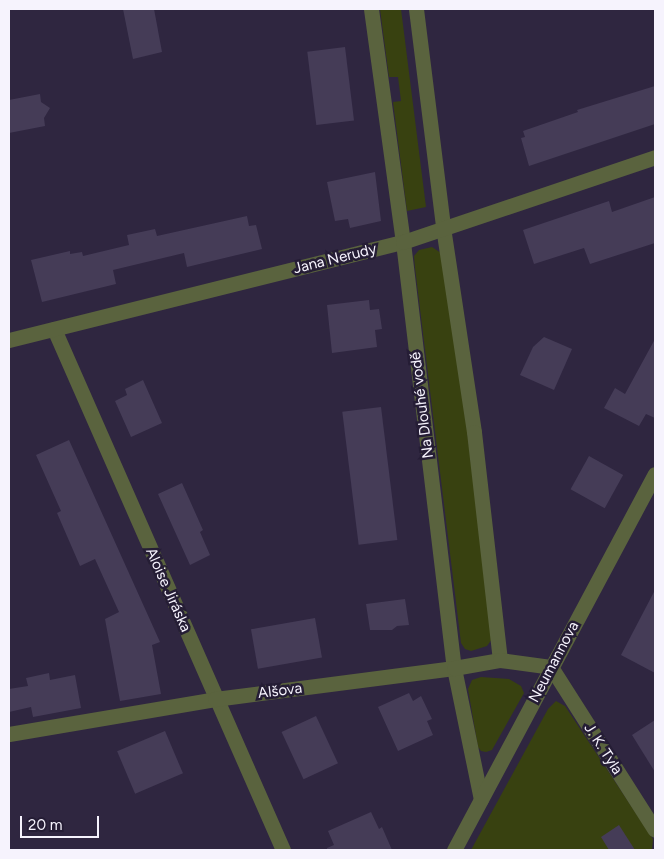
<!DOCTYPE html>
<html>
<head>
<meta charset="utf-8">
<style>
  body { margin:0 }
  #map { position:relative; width:664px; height:859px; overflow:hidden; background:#2f2640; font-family:Figtree,sans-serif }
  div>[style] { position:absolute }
  .green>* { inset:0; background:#384110 }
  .building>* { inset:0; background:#453c57; transform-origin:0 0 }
  .minor>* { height:15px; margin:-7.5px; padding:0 7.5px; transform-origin:7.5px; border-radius:7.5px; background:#5a633e }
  span { translate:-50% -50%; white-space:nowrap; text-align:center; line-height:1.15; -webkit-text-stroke:5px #251d35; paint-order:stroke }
  .street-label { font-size:15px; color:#f6f3fd }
  .frame { position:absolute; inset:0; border:10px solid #f6f3fd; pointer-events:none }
  .scale { position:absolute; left:20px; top:816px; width:79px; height:22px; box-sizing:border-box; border:2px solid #f6f3fd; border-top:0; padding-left:6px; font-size:15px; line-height:18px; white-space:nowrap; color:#f6f3fd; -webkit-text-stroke:4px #251d35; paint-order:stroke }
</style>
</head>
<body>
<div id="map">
  <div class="green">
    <div style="clip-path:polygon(380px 9px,401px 9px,426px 207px,407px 211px,393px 102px,401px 101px,398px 77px,389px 77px)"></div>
    <div style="clip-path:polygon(432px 247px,441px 253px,467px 429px,492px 639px,487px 646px,471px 651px,465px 649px,461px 643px,415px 268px,414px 256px,419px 250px)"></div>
    <div style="clip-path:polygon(481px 677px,509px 679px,521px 686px,524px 693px,492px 750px,486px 752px,481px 751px,478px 747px,468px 689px,472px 680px)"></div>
    <div style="clip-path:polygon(556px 701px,565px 706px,653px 839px,652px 850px,471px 850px,548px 709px)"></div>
  </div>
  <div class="building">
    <div style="clip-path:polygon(123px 9px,154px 9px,162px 52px,133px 59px)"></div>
    <div style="left:345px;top:47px;width:74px;height:38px;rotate:83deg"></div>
    <div style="clip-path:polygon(655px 86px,655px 124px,529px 166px,521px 138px,525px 137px,523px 131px,578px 112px,577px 110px)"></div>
    <div style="clip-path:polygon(40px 94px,41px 102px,50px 108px,44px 118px,45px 126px,9px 133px,9px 100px)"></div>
    <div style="clip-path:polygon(375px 172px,381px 221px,350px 228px,348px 219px,335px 221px,327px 182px)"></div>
    <div style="clip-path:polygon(655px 197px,655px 243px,590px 264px,584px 248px,534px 264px,523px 230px,609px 201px,612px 212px)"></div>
    <div style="clip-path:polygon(247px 216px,249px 226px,256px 225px,262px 249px,187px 267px,184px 253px,113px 270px,116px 284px,42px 302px,31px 260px,70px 251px,70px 254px,82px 252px,83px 256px,129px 245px,127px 235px,155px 229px,157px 236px)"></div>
    <div style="clip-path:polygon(369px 300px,370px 310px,379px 309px,382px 329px,375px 330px,377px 347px,332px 353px,327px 305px)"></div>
    <div style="clip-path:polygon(544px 337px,572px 349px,554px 390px,520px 375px,533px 347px)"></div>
    <div style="clip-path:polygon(655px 339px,655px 418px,646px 414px,639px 426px,604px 408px,615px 388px,625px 394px)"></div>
    <div style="clip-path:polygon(143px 380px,162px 423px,131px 437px,115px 401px,127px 395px,125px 389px)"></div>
    <div style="left:381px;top:407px;width:134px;height:39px;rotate:83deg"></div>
    <div style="clip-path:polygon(69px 440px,160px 642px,152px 645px,161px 694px,120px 701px,105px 619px,119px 612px,95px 559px,80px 566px,57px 513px,61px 511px,36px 455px)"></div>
    <div style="left:589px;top:456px;width:39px;height:38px;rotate:29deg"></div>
    <div style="clip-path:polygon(182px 483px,203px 530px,200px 532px,210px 555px,190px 565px,158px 494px)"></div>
    <div style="clip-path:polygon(655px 590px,655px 673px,621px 655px)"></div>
    <div style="clip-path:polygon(405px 599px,409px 625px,397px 626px,392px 630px,370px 630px,366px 604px)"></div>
    <div style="left:315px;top:618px;width:40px;height:65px;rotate:80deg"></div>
    <div style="clip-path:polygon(49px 673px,50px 680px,75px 675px,81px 708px,33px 717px,31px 707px,9px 712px,9px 689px,28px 686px,26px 678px)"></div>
    <div style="clip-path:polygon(409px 693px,413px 701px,421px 696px,432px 719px,427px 721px,433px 735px,398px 751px,378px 707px)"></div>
    <div style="left:316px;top:716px;width:52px;height:38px;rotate:65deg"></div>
    <div style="clip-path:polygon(655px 720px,655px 772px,632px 735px)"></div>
    <div style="left:165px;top:731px;width:46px;height:52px;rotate:67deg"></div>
    <div style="clip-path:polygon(371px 812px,379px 829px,382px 827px,392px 850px,327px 850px,327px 848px,334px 845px,328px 831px)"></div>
    <div style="clip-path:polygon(619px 825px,635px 850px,609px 850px,601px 837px)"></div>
  </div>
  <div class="minor">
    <div style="left:371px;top:9px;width:235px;rotate:82.2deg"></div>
    <div style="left:403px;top:242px;width:429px;rotate:83.2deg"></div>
    <div style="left:454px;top:668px;width:134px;rotate:78.4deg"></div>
    <div style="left:416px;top:9px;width:220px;rotate:82.9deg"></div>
    <div style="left:443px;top:227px;width:207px;rotate:81.4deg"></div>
    <div style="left:474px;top:432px;width:229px;rotate:83.5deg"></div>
    <div style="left:54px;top:329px;width:569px;rotate:66.27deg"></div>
    <div style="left:9px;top:340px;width:406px;rotate:-14deg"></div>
    <div style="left:403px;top:242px;width:266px;rotate:-18.6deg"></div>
    <div style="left:9px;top:734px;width:209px;rotate:-9.6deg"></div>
    <div style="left:215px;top:699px;width:241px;rotate:-7.4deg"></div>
    <div style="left:454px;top:668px;width:47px;rotate:-9.9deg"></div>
    <div style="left:500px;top:660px;width:51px;rotate:7.8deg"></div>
    <div style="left:551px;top:667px;width:193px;rotate:57.5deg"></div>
    <div style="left:454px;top:850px;width:426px;rotate:-61.9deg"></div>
  </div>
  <div class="street-label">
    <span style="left:335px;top:259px;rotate:-14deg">Jana Nerudy</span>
    <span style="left:422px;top:405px;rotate:-97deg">Na Dlouhé vodě</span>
    <span style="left:168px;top:590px;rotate:66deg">Aloise Jiráska</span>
    <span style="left:554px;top:662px;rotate:-62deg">Neumannova</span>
    <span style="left:280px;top:691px;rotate:-7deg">Alšova</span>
    <span style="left:603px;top:749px;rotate:57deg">J. K. Tyla</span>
  </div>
  <div class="frame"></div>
  <div class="scale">20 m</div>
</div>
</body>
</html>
